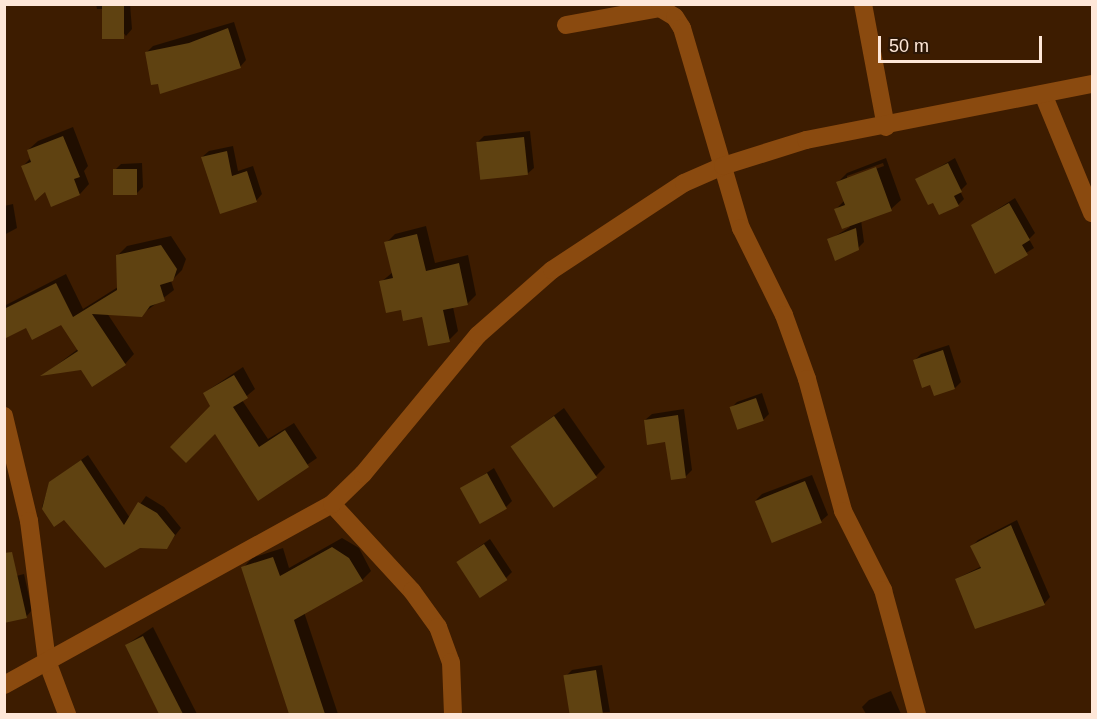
<!DOCTYPE html>
<html>
<head>
<meta charset="utf-8">
<style>
  body { margin:0 }
  #map { position:relative; width:1097px; height:719px; overflow:hidden; background:#3d1c00; font-family:Arial,sans-serif }
  div>[style] { position:absolute }
  .shadow>* { inset:0; background:#0007 }
  .building>* { inset:0; background:#5f4211; transform-origin:0 0 }
  .minor>* { height:18px; margin:-9px; padding:0 9px; transform-origin:9px; border-radius:9px; background:#8a4a0f }
  span { translate:-50% -50%; white-space:nowrap; text-align:center; line-height:1.15; -webkit-text-stroke:6px #2c1706; paint-order:stroke }
  .frame { position:absolute; inset:0; border:6px solid #fee7d8; pointer-events:none }
  .scale { position:absolute; left:878px; top:36px; width:164px; height:27px; box-sizing:border-box; border:3px solid #fee7d8; border-top:0; padding-left:8px; font-size:18px; line-height:21px; white-space:nowrap; color:#fee7d8; -webkit-text-stroke:4px #2c1706; paint-order:stroke }
</style>
</head>
<body>
<div id="map">
  <div class="shadow">
    <div style="clip-path:polygon(96px 4px,130px 4px,132px 29px,126px 36px,104px 9px,97px 9px)"></div>
    <div style="clip-path:polygon(234px 22px,246px 60px,240px 67px,146px 53px,153px 46px)"></div>
    <div style="clip-path:polygon(73px 127px,88px 166px,84px 171px,89px 184px,80px 194px,52px 205px,45px 189px,23px 166px,31px 158px,28px 150px,38px 141px)"></div>
    <div style="clip-path:polygon(530px 131px,534px 168px,527px 174px,477px 143px,484px 136px)"></div>
    <div style="clip-path:polygon(233px 146px,238px 171px,253px 166px,262px 194px,256px 201px,202px 157px,209px 151px)"></div>
    <div style="clip-path:polygon(evenodd,886px 158px,901px 200px,891px 209px,861px 220px,864px 242px,858px 248px,829px 240px,850px 227px,836px 209px,845px 200px,838px 182px,847px 173px,886px 158px,883px 163px,884px 166px,847px 179px,847px 176px,883px 163px)"></div>
    <div style="clip-path:polygon(955px 158px,967px 184px,960px 191px,964px 199px,958px 205px,934px 201px,917px 180px)"></div>
    <div style="clip-path:polygon(142px 163px,143px 187px,137px 193px,115px 170px,121px 164px)"></div>
    <div style="clip-path:polygon(1015px 198px,1035px 233px,1029px 239px,1034px 248px,996px 272px,973px 225px)"></div>
    <div style="clip-path:polygon(13px 204px,17px 228px,4px 235px,4px 206px)"></div>
    <div style="clip-path:polygon(426px 226px,435px 263px,468px 255px,476px 295px,467px 304px,453px 307px,458px 331px,449px 340px,423px 316px,402px 308px,381px 282px,393px 272px,386px 243px,395px 234px)"></div>
    <div style="clip-path:polygon(171px 236px,186px 259px,182px 270px,171px 281px,174px 290px,141px 315px,107px 313px,134px 354px,125px 364px,45px 374px,78px 349px,68px 320px,27px 326px,4px 337px,4px 306px,66px 274px,83px 309px,118px 287px,117px 256px,127px 246px)"></div>
    <div style="clip-path:polygon(949px 345px,961px 382px,955px 388px,931px 383px,915px 360px,921px 354px)"></div>
    <div style="clip-path:polygon(243px 367px,255px 389px,242px 400px,268px 439px,294px 423px,317px 458px,259px 498px,204px 393px)"></div>
    <div style="clip-path:polygon(762px 393px,769px 414px,763px 420px,731px 408px,737px 402px)"></div>
    <div style="clip-path:polygon(564px 408px,605px 467px,596px 476px,512px 447px)"></div>
    <div style="clip-path:polygon(684px 409px,692px 470px,685px 477px,667px 441px,645px 420px,652px 414px)"></div>
    <div style="clip-path:polygon(88px 455px,130px 518px,146px 496px,164px 507px,181px 528px,166px 547px,65px 518px,55px 525px,42px 507px,50px 482px)"></div>
    <div style="clip-path:polygon(494px 468px,512px 501px,506px 507px,462px 489px)"></div>
    <div style="clip-path:polygon(812px 475px,828px 515px,821px 521px,756px 500px,762px 494px)"></div>
    <div style="clip-path:polygon(1017px 520px,1050px 597px,1044px 604px,956px 579px,982px 566px,972px 546px,978px 540px)"></div>
    <div style="clip-path:polygon(342px 538px,359px 548px,371px 571px,362px 580px,304px 612px,338px 714px,291px 714px,243px 568px,252px 558px,283px 548px,289px 568px)"></div>
    <div style="clip-path:polygon(490px 539px,512px 572px,506px 578px,458px 562px)"></div>
    <div style="clip-path:polygon(24px 574px,32px 610px,26px 617px,4px 579px)"></div>
    <div style="clip-path:polygon(153px 627px,197px 714px,161px 714px,126px 645px)"></div>
    <div style="clip-path:polygon(602px 665px,610px 712px,572px 714px,565px 677px,572px 670px)"></div>
    <div style="clip-path:polygon(891px 691px,901px 714px,866px 714px,862px 707px,869px 700px)"></div>
  </div>
  <div class="building">
    <div style="left:102px;top:4px;width:22px;height:35px"></div>
    <div style="clip-path:polygon(228px 28px,241px 68px,160px 94px,158px 84px,151px 85px,145px 52px,189px 43px)"></div>
    <div style="clip-path:polygon(63px 136px,80px 177px,74px 179px,80px 195px,51px 207px,45px 192px,35px 201px,21px 166px,31px 162px,27px 150px)"></div>
    <div style="left:524px;top:137px;width:38px;height:48px;rotate:84deg"></div>
    <div style="clip-path:polygon(227px 151px,232px 176px,247px 171px,257px 202px,220px 214px,201px 157px)"></div>
    <div style="clip-path:polygon(948px 163px,962px 192px,954px 196px,959px 206px,939px 215px,933px 203px,928px 205px,915px 179px)"></div>
    <div style="clip-path:polygon(876px 167px,892px 211px,842px 229px,834px 209px,845px 205px,836px 182px)"></div>
    <div style="left:137px;top:169px;width:26px;height:24px;rotate:90deg"></div>
    <div style="clip-path:polygon(1009px 203px,1030px 240px,1022px 245px,1028px 255px,995px 274px,971px 225px)"></div>
    <div style="clip-path:polygon(856px 228px,859px 250px,835px 261px,827px 239px)"></div>
    <div style="clip-path:polygon(417px 234px,426px 271px,459px 263px,468px 305px,443px 310px,450px 342px,428px 346px,422px 317px,403px 321px,401px 310px,386px 313px,379px 281px,393px 278px,384px 242px)"></div>
    <div style="clip-path:polygon(161px 245px,177px 269px,173px 281px,160px 285px,165px 301px,150px 306px,142px 317px,92px 314px,126px 365px,92px 387px,81px 370px,40px 376px,78px 351px,61px 325px,65px 323px,32px 340px,26px 328px,4px 339px,4px 309px,56px 283px,73px 317px,117px 290px,116px 255px)"></div>
    <div style="clip-path:polygon(943px 350px,955px 389px,934px 396px,930px 385px,922px 388px,913px 360px)"></div>
    <div style="clip-path:polygon(234px 375px,248px 398px,233px 407px,259px 447px,285px 430px,309px 467px,258px 501px,215px 434px,186px 463px,170px 447px,210px 406px,203px 393px)"></div>
    <div style="left:756px;top:398px;width:24px;height:28px;rotate:71deg"></div>
    <div style="clip-path:polygon(678px 415px,686px 478px,671px 480px,665px 442px,647px 445px,644px 420px)"></div>
    <div style="left:554px;top:416px;width:75px;height:53px;rotate:55deg"></div>
    <div style="clip-path:polygon(81px 460px,124px 525px,138px 502px,157px 513px,175px 535px,167px 549px,140px 548px,105px 568px,64px 520px,54px 527px,42px 509px,49px 482px)"></div>
    <div style="left:487px;top:473px;width:41px;height:31px;rotate:61deg"></div>
    <div style="left:805px;top:481px;width:45px;height:54px;rotate:68deg"></div>
    <div style="clip-path:polygon(1011px 525px,1045px 605px,975px 629px,955px 579px,981px 568px,970px 546px)"></div>
    <div style="left:484px;top:544px;width:43px;height:33px;rotate:57deg"></div>
    <div style="clip-path:polygon(332px 547px,349px 558px,363px 581px,294px 620px,325px 714px,289px 714px,241px 567px,273px 557px,280px 576px)"></div>
    <div style="clip-path:polygon(12px 552px,27px 618px,4px 623px,4px 553px)"></div>
    <div style="clip-path:polygon(143px 636px,183px 714px,159px 714px,125px 645px)"></div>
    <div style="left:596px;top:670px;width:45px;height:33px;rotate:81deg"></div>
  </div>
  <div class="minor">
    <div style="left:863px;top:4px;width:125px;rotate:79.4deg"></div>
    <div style="left:566px;top:25px;width:96px;rotate:-10.3deg"></div>
    <div style="left:660px;top:8px;width:17px;rotate:31deg"></div>
    <div style="left:675px;top:17px;width:13px;rotate:58deg"></div>
    <div style="left:682px;top:28px;width:209px;rotate:73.6deg"></div>
    <div style="left:741px;top:228px;width:97px;rotate:63.7deg"></div>
    <div style="left:784px;top:315px;width:68px;rotate:70.2deg"></div>
    <div style="left:807px;top:379px;width:137px;rotate:74.7deg"></div>
    <div style="left:843px;top:511px;width:89px;rotate:63.1deg"></div>
    <div style="left:883px;top:590px;width:129px;rotate:74.7deg"></div>
    <div style="left:1043px;top:94px;width:129px;rotate:67.6deg"></div>
    <div style="left:4px;top:416px;width:108px;rotate:76.6deg"></div>
    <div style="left:29px;top:521px;width:141px;rotate:82.7deg"></div>
    <div style="left:47px;top:661px;width:57px;rotate:69.3deg"></div>
    <div style="left:332px;top:504px;width:118px;rotate:47.4deg"></div>
    <div style="left:412px;top:591px;width:44px;rotate:54.2deg"></div>
    <div style="left:438px;top:627px;width:37px;rotate:70deg"></div>
    <div style="left:451px;top:662px;width:52px;rotate:87.8deg"></div>
    <div style="left:4px;top:685px;width:375px;rotate:-28.9deg"></div>
    <div style="left:332px;top:504px;width:43px;rotate:-44.1deg"></div>
    <div style="left:363px;top:474px;width:180px;rotate:-50.4deg"></div>
    <div style="left:478px;top:335px;width:98px;rotate:-41.3deg"></div>
    <div style="left:552px;top:270px;width:158px;rotate:-33.4deg"></div>
    <div style="left:684px;top:183px;width:43px;rotate:-23.6deg"></div>
    <div style="left:723px;top:166px;width:87px;rotate:-17.4deg"></div>
    <div style="left:806px;top:140px;width:291px;rotate:-11.1deg"></div>
  </div>
  <div class="frame"></div>
  <div class="scale">50 m</div>
</div>
</body>
</html>
